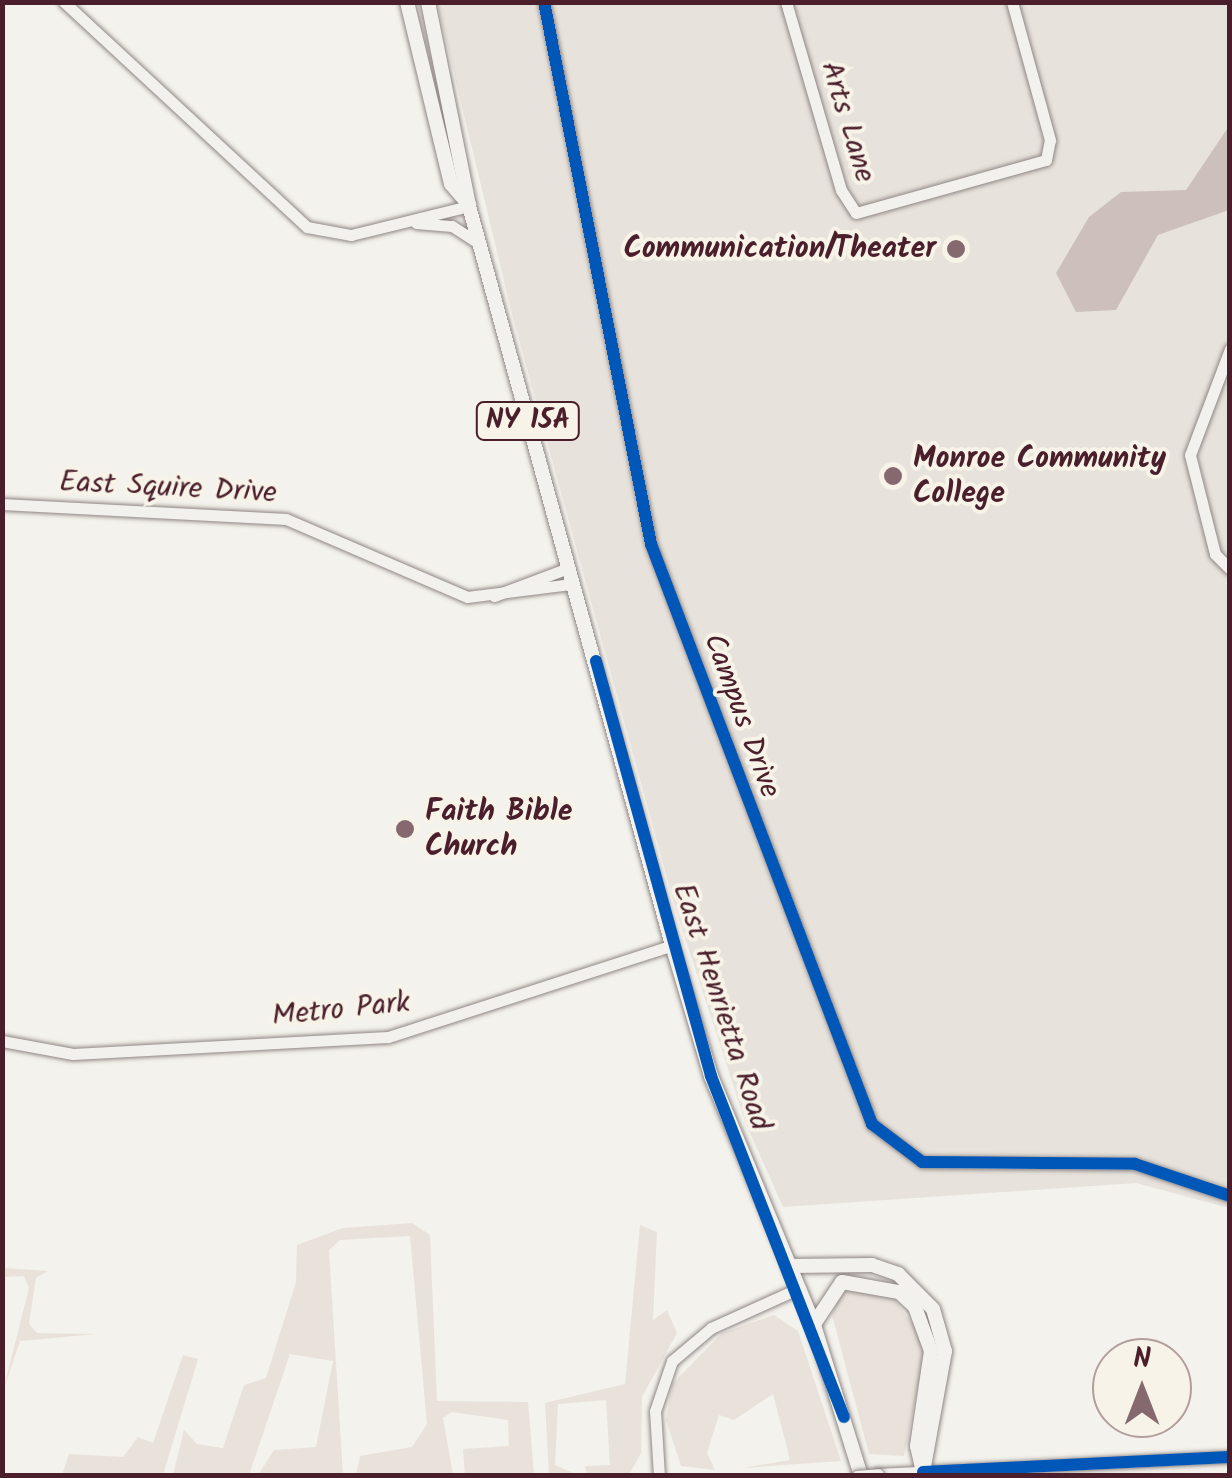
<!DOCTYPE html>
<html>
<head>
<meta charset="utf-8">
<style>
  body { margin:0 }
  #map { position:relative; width:1232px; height:1478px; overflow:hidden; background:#f4f2ec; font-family:Kalam,sans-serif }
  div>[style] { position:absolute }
  .built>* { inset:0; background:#e7e2db }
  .green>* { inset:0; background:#e8e2da }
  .water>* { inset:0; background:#cdc0bc }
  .roads { filter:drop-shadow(0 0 2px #8f8685) drop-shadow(0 0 2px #8f8685) }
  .minor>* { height:11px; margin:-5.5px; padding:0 5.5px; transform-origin:5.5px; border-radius:5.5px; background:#f2f1ed }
  .major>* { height:14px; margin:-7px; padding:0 7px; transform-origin:7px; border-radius:7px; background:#f2f1ed }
  .bridges { filter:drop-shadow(0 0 2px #8f8685) drop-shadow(0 0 2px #8f8685) }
  .minor-bridge>* { height:11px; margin:-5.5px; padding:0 5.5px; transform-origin:5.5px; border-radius:5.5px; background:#f2f1ed }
  .cycleway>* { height:12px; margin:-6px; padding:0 6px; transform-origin:6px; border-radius:6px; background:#0057b8 }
  .dots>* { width:28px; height:28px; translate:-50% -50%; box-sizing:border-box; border:5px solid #f7f3e8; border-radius:50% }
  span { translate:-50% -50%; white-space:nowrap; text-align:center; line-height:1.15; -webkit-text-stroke:8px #f7f3e8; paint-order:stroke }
  .shield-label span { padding:2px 8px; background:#f7f3e8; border:2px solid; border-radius:8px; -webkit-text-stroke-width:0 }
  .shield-label { font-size:28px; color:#4a1f2b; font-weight:700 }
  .street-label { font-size:30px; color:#4a1f2b }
  .poi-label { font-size:30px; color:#4a1f2b; font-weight:700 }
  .right { translate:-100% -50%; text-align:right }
  .left { translate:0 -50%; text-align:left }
  .frame { position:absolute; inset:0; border:5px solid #4a1f2b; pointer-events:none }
  .north { position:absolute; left:1092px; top:1338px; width:100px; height:100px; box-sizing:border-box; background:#f7f3e8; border:2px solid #b29e9c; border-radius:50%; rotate:0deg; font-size:28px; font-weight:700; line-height:40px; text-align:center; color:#4a1f2b }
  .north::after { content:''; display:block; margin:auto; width:35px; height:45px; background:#86696f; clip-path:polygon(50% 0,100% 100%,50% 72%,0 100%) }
</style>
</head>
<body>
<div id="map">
  <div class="built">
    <div style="clip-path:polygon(437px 3px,1229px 3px,1229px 1208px,1136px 1183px,783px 1207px,746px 1124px,676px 910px,512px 314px)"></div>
  </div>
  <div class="green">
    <div style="clip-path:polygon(412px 1223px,430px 1235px,437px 1401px,528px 1402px,534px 1475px,465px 1475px,463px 1449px,509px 1446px,508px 1420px,452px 1412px,443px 1418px,453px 1475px,356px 1475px,360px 1456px,412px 1447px,427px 1424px,410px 1236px,340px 1240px,329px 1250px,343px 1475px,258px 1475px,274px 1450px,316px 1447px,333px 1361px,290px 1354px,249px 1475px,173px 1475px,184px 1430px,197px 1444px,223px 1448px,244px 1385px,266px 1378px,296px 1282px,297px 1245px,343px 1228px)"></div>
    <div style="clip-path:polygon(640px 1225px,657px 1232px,653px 1320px,667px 1310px,677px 1333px,642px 1397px,641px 1453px,630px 1473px,587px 1475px,585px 1466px,610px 1465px,606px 1400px,558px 1404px,555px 1465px,573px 1473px,549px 1475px,545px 1403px,625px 1384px)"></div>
    <div style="clip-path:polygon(3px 1268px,48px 1271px,36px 1278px,29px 1324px,37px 1333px,97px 1334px,20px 1341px,3px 1391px,29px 1288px,24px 1276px,3px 1277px)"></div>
    <div style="clip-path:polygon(854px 1287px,890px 1294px,927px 1343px,904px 1456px,869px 1454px,832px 1315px,839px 1295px)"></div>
    <div style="clip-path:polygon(774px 1315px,798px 1331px,841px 1461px,742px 1468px,790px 1460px,773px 1394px,734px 1420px,719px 1415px,707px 1453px,715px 1470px,681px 1466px,666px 1420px,672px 1384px,722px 1333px)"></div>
    <div style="clip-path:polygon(183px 1355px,198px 1359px,163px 1475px,62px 1475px,69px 1454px,123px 1457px,138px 1437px,153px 1443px)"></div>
  </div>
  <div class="water">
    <div style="clip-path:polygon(1229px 126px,1229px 210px,1158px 235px,1116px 310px,1076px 312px,1056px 273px,1089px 217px,1121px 192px,1186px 190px)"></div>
  </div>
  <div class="roads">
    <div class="minor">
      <div style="left:64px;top:2px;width:331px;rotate:42.8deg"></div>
      <div style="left:307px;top:227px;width:45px;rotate:10.3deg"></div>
      <div style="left:351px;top:235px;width:122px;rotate:-13.8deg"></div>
      <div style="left:544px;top:2px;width:552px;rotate:78.83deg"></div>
      <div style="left:651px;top:544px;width:621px;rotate:69.14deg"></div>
      <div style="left:872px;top:1124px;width:63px;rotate:37.2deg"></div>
      <div style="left:922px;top:1162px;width:213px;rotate:0.5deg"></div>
      <div style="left:1135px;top:1164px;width:100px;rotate:18.6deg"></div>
      <div style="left:786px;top:2px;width:196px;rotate:73.7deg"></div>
      <div style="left:841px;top:190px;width:27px;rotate:57deg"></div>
      <div style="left:856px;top:213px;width:197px;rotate:-15.6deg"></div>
      <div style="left:1046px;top:160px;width:20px;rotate:-79deg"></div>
      <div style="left:1050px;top:140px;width:143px;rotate:-105.4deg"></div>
      <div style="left:416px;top:223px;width:36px;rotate:5deg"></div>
      <div style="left:452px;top:226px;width:33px;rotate:33deg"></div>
      <div style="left:1230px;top:349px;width:113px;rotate:110.7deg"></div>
      <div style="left:1190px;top:455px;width:102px;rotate:75.8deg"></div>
      <div style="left:1215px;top:554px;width:21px;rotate:45deg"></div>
      <div style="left:2px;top:504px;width:284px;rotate:3deg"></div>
      <div style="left:286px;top:519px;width:197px;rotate:23.3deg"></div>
      <div style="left:467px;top:597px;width:106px;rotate:-7.1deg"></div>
      <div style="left:494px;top:596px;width:79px;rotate:-20.7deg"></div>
      <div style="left:2px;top:1041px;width:72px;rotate:10.4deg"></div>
      <div style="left:73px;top:1054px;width:315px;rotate:-3.1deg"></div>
      <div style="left:388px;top:1037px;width:299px;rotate:-17.9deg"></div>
      <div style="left:878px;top:1474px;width:352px;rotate:-2.8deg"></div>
      <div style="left:659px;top:1476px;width:65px;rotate:-93.5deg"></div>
      <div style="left:655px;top:1411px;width:53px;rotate:-71.2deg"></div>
      <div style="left:672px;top:1361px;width:51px;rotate:-40.2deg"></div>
      <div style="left:711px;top:1328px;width:97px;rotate:-24.4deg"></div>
    </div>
    <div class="major">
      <div style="left:407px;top:2px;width:187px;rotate:76.4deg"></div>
      <div style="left:451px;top:184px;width:28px;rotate:49deg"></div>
      <div style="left:428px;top:2px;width:208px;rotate:78.6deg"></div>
      <div style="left:469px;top:206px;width:766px;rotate:74.64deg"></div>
      <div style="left:672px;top:945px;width:137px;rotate:73.4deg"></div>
      <div style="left:711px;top:1076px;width:269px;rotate:67.5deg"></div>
      <div style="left:814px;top:1325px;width:158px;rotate:72.7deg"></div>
      <div style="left:791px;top:1266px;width:81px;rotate:-0.7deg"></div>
      <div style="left:872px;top:1265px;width:28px;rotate:19deg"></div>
      <div style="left:898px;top:1274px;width:49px;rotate:45deg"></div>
      <div style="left:933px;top:1309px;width:44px;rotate:74.1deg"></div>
      <div style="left:945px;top:1351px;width:123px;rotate:100.3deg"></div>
      <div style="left:814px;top:1324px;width:50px;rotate:-56.3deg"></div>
      <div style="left:842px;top:1282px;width:58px;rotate:10deg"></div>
      <div style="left:899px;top:1292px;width:22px;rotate:43deg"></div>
      <div style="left:915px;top:1307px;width:47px;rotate:70deg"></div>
      <div style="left:931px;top:1351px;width:96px;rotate:98.4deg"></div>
      <div style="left:917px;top:1446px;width:27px;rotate:77deg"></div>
    </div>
  </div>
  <div class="bridges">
    <div class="minor-bridge">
      <div style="left:857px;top:1476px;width:21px;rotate:-5deg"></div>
    </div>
  </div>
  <div class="cycleway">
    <div style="left:544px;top:2px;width:552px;rotate:78.83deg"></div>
    <div style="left:651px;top:544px;width:621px;rotate:69.14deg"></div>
    <div style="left:872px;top:1124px;width:63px;rotate:37.2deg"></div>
    <div style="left:922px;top:1162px;width:213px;rotate:0.5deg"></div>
    <div style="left:1135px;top:1164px;width:100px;rotate:18.6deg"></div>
    <div style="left:596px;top:661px;width:431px;rotate:74.5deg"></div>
    <div style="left:711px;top:1076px;width:366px;rotate:68.7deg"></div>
    <div style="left:923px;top:1472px;width:307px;rotate:-2.8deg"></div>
  </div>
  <div class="dots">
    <div style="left:956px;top:249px;background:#86696f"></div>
    <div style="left:893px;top:476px;background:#86696f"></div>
    <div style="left:405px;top:829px;background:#86696f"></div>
  </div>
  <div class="shield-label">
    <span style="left:528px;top:421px">NY 15A</span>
  </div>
  <div class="street-label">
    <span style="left:847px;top:122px;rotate:73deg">Arts Lane</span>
    <span style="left:168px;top:488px;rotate:3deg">East Squire Drive</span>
    <span style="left:741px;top:716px;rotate:70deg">Campus Drive</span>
    <span style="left:721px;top:1007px;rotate:72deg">East Henrietta Road</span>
    <span style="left:341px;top:1010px;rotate:-6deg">Metro Park</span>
  </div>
  <div class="poi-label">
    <span class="right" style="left:936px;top:249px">Communication/Theater</span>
    <span class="left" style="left:913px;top:476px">Monroe Community<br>College</span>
    <span class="left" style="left:425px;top:829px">Faith Bible<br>Church</span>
  </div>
  <div class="frame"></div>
  <div class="north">N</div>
</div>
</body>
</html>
